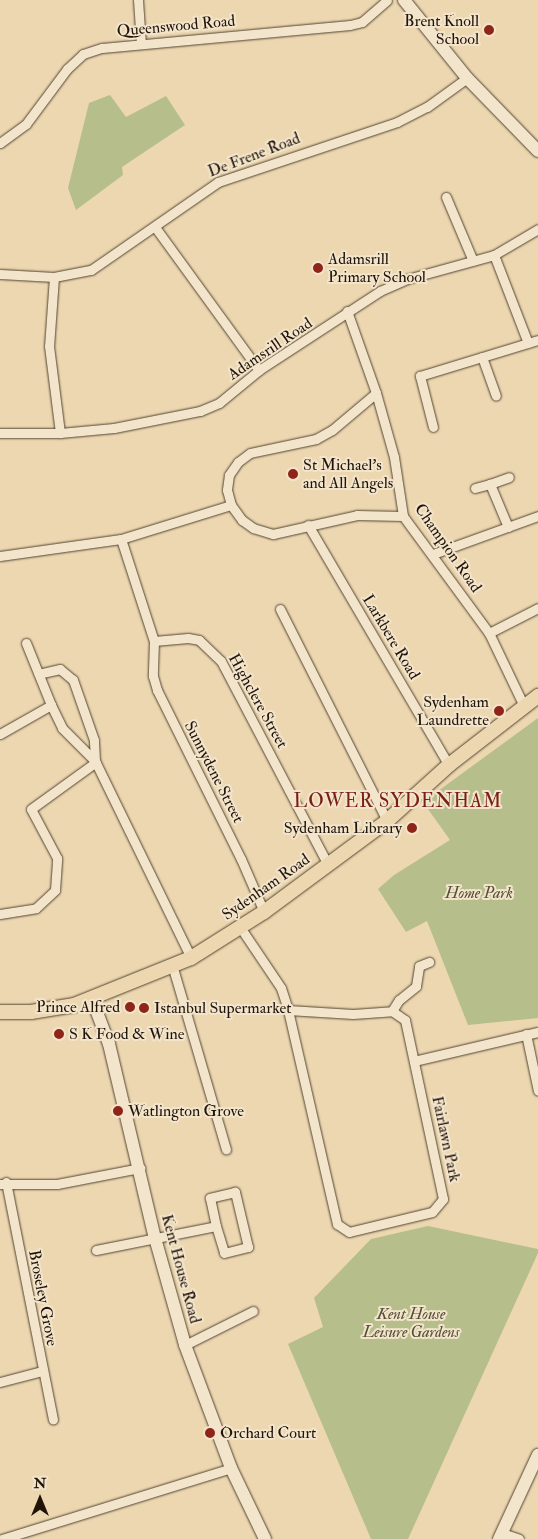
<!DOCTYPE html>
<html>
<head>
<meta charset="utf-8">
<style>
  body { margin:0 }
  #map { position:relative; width:538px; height:1539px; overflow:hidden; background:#ecd7b0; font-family:"IM FELL Double Pica",serif }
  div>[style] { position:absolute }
  .green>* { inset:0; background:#b6be8c }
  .roads { filter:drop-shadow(0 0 1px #534432) drop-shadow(0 0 1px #534432) }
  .street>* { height:9px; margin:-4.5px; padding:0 4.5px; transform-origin:4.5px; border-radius:4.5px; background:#f3e5cc }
  .secondary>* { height:12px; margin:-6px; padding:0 6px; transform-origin:6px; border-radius:6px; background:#f3e5cc }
  .primary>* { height:14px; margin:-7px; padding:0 7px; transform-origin:7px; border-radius:7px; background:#ecd7b0 }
  .dots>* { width:14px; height:14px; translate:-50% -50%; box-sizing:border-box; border:2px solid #f3e5cc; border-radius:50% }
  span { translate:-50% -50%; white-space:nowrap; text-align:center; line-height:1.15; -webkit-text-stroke:4px #f3e5cc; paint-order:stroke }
  .poi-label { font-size:16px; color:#201308 }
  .right { translate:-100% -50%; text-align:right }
  .left { translate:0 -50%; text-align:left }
  .street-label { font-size:16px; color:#201308 }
  .park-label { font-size:16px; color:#544f36; font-style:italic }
  .quarter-label { font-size:19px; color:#7a1f14; letter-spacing:1px }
  .north { position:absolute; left:15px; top:1474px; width:50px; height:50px; -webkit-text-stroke:4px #f3e5cc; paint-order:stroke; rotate:0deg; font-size:14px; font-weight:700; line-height:20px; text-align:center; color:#201308 }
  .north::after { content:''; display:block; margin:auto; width:18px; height:22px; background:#201308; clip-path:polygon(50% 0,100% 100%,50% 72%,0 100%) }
</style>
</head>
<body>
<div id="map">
  <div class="green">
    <div style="clip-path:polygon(110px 95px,126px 117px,166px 96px,185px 125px,122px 167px,123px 175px,76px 210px,68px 188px,89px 103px)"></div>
    <div style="clip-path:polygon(538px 718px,538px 1018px,468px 1025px,427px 921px,406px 932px,378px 889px,394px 875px,450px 840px,423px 802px)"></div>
    <div style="clip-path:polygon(428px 1226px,538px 1249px,538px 1253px,408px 1539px,371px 1539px,288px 1344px,323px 1327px,314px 1298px,371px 1239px)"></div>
  </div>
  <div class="roads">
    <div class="street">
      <div style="left:138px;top:0;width:44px;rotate:86.1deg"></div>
      <div style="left:0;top:143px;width:32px;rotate:-36deg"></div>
      <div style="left:26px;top:124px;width:69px;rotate:-53.3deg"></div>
      <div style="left:67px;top:69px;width:22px;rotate:-43deg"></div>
      <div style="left:83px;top:54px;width:20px;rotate:-18deg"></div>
      <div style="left:102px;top:48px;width:249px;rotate:-5.3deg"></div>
      <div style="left:350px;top:25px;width:12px;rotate:-14deg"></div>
      <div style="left:362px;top:22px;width:33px;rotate:-41deg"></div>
      <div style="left:446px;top:197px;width:69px;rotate:67.1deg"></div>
      <div style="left:155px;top:227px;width:177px;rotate:54deg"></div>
      <div style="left:494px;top:255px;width:94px;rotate:68.9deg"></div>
      <div style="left:0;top:274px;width:54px;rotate:3.2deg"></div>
      <div style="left:54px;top:277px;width:38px;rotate:-11deg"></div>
      <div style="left:91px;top:270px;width:155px;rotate:-34.7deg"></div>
      <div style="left:218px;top:182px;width:189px;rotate:-18.5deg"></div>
      <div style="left:397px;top:122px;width:34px;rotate:-27deg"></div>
      <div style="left:427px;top:107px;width:49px;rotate:-35.9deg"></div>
      <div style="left:54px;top:277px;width:69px;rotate:94.1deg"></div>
      <div style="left:49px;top:346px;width:88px;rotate:82.8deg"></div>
      <div style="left:347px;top:311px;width:87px;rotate:70.5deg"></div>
      <div style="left:376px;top:393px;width:66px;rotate:74.3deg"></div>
      <div style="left:394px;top:457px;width:60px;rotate:81.3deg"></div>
      <div style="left:403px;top:516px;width:145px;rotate:53.7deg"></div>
      <div style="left:489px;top:633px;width:81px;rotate:64.4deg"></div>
      <div style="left:482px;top:357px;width:41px;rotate:70.3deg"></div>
      <div style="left:376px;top:393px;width:57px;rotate:139.9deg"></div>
      <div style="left:332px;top:430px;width:18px;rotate:151deg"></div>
      <div style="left:316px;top:439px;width:67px;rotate:168deg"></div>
      <div style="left:250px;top:453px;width:15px;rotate:143deg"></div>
      <div style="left:238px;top:462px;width:16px;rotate:125deg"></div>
      <div style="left:229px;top:475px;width:15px;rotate:98deg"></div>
      <div style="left:227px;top:490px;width:16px;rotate:75deg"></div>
      <div style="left:231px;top:505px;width:19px;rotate:54deg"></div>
      <div style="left:242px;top:520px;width:14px;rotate:36deg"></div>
      <div style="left:253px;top:528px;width:21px;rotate:17deg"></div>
      <div style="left:273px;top:534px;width:86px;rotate:-12.7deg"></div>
      <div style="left:357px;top:515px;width:46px;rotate:1.2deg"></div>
      <div style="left:433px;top:427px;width:53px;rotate:-104.3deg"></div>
      <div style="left:420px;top:376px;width:123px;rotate:-17deg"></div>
      <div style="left:0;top:433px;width:60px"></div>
      <div style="left:60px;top:433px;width:54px;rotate:-5.3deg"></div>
      <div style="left:114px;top:428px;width:88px;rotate:-11.2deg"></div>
      <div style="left:200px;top:411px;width:21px;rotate:-23deg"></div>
      <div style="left:219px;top:403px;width:52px;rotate:-39.5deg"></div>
      <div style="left:259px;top:370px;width:145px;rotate:-33.1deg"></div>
      <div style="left:380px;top:291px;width:30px;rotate:-24deg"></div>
      <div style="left:407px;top:279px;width:90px;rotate:-15.4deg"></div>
      <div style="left:494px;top:255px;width:51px;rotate:-30.6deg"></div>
      <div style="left:475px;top:488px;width:16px;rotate:-15deg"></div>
      <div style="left:308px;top:525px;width:278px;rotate:59.6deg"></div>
      <div style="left:508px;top:527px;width:47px;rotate:-112.7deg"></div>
      <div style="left:490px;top:484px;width:20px;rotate:-20deg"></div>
      <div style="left:121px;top:539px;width:107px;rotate:72.1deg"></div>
      <div style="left:154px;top:641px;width:34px;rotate:-5deg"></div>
      <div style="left:188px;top:638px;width:11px;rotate:10deg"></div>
      <div style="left:199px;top:640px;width:30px;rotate:44deg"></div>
      <div style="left:221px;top:661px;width:230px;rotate:62.3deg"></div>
      <div style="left:433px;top:554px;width:112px;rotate:-19.9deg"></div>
      <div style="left:0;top:556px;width:122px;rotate:-8deg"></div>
      <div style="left:121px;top:539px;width:115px;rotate:-17.2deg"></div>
      <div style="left:280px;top:609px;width:237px;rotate:63.2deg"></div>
      <div style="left:489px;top:633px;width:55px;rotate:-27deg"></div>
      <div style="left:154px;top:641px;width:35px;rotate:92deg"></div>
      <div style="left:153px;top:676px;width:15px;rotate:74deg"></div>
      <div style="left:157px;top:690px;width:189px;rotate:63.6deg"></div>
      <div style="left:241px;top:859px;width:58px;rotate:66.5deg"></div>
      <div style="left:26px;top:643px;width:67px;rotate:68deg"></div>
      <div style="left:51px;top:705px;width:25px;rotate:64deg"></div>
      <div style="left:62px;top:728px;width:47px;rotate:45deg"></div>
      <div style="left:95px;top:761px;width:21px;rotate:-93deg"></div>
      <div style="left:94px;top:740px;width:64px;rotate:-109.3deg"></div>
      <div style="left:73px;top:680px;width:17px;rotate:-140deg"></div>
      <div style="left:60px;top:669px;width:22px;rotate:167deg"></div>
      <div style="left:0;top:734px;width:59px;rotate:-29.6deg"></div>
      <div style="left:95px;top:761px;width:219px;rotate:64deg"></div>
      <div style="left:0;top:914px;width:36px;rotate:-9deg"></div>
      <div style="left:36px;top:908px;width:26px;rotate:-43deg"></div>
      <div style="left:55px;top:890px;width:32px;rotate:-86deg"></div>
      <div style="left:57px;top:858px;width:55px;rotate:-118deg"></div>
      <div style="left:31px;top:809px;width:80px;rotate:-35.9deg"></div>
      <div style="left:240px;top:927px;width:73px;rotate:56.1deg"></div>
      <div style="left:281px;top:988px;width:23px;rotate:72deg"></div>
      <div style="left:173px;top:968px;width:189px;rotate:73.7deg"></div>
      <div style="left:288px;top:1010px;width:65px;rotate:3.5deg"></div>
      <div style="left:353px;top:1014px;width:39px;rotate:-4deg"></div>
      <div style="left:392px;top:1011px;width:16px;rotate:35deg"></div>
      <div style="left:405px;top:1020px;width:183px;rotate:78deg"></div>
      <div style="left:443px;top:1199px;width:17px;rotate:130deg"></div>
      <div style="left:432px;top:1212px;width:85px;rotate:166.5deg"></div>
      <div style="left:349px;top:1232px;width:14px;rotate:-146deg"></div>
      <div style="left:337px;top:1224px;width:220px;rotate:-102.9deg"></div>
      <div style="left:392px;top:1011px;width:13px;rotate:-58deg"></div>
      <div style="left:399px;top:1000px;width:22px;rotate:-39deg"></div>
      <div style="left:416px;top:986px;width:20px;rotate:-81deg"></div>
      <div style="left:419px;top:966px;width:11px;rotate:-22deg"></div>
      <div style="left:526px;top:1034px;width:58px;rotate:78.1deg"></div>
      <div style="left:414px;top:1061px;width:127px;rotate:-13.2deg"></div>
      <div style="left:6px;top:1182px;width:242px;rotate:78.8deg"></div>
      <div style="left:0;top:1184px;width:57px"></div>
      <div style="left:57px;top:1184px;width:85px;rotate:-10.9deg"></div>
      <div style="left:96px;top:1250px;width:122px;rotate:-11.3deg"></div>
      <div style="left:216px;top:1226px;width:28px;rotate:73deg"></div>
      <div style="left:224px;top:1253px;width:25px;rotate:-14deg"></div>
      <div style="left:248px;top:1247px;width:57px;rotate:-103.3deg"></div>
      <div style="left:235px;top:1192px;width:26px;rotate:167deg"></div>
      <div style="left:210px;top:1198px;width:29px;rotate:78deg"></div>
      <div style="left:185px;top:1345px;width:76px;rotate:-26.6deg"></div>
      <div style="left:0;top:1382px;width:43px;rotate:-14.7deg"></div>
      <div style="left:502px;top:1533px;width:18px;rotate:19deg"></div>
      <div style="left:2px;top:1539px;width:240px;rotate:-17.2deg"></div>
    </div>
    <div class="secondary">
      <div style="left:404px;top:0;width:100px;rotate:51.1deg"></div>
      <div style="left:467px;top:78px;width:102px;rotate:45.8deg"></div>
      <div style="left:92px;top:999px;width:48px;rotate:69.3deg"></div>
      <div style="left:109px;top:1044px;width:199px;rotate:76.7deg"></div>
      <div style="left:155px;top:1238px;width:111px;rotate:74.3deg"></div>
      <div style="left:185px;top:1345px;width:131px;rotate:69.5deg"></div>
      <div style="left:231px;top:1468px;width:79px;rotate:64.4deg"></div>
      <div style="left:499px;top:1539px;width:93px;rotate:-65.1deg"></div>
    </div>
    <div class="primary">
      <div style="left:0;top:1012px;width:31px"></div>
      <div style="left:31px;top:1012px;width:44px;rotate:-9.2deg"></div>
      <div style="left:74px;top:1005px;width:126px;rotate:-21.9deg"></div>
      <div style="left:191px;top:958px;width:86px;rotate:-32.2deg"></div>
      <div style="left:264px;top:912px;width:153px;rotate:-36.5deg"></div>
      <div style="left:387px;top:821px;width:84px;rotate:-42.1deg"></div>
      <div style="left:449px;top:765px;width:113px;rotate:-37.8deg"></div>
    </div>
  </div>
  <div class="dots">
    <div style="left:489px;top:30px;background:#8f2418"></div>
    <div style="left:318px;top:268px;background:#8f2418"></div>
    <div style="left:293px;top:474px;background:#8f2418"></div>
    <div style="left:499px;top:711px;background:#8f2418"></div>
    <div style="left:412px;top:828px;background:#8f2418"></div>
    <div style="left:130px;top:1007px;background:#8f2418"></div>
    <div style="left:144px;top:1008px;background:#8f2418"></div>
    <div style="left:59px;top:1034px;background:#8f2418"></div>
    <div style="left:118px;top:1111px;background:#8f2418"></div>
    <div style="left:210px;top:1433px;background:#8f2418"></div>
  </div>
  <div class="poi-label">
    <span class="right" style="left:479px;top:30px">Brent Knoll<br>School</span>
    <span class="left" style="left:328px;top:268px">Adamsrill<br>Primary School</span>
    <span class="left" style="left:303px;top:474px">St Michael's<br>and All Angels</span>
    <span class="right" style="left:489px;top:711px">Sydenham<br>Laundrette</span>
    <span class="right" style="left:402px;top:828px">Sydenham Library</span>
    <span class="right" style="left:120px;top:1007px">Prince Alfred</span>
    <span class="left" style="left:154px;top:1008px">Istanbul Supermarket</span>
    <span class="left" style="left:69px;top:1034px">S K Food &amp; Wine</span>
    <span class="left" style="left:128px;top:1111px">Watlington Grove</span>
    <span class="left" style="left:220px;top:1433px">Orchard Court</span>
  </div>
  <div class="street-label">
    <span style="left:176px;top:26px;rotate:-5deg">Queenswood Road</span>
    <span style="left:254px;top:155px;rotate:-21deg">De Frene Road</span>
    <span style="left:270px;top:349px;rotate:-34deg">Adamsrill Road</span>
    <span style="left:448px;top:548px;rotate:55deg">Champion Road</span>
    <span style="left:391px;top:637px;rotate:59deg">Larkbere Road</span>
    <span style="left:258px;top:701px;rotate:61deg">Highclere Street</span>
    <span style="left:214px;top:772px;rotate:63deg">Sunnydene Street</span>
    <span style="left:266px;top:887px;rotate:-35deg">Sydenham Road</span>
    <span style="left:446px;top:1139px;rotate:78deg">Fairlawn Park</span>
    <span style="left:181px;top:1269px;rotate:75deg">Kent House Road</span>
    <span style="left:43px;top:1298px;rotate:79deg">Broseley Grove</span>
  </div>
  <div class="park-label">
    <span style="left:479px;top:893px">Home Park</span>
    <span style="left:411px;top:1323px">Kent House<br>Leisure Gardens</span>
  </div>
  <div class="quarter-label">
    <span style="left:398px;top:802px">LOWER SYDENHAM</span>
  </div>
  <div class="north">N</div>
</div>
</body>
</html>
